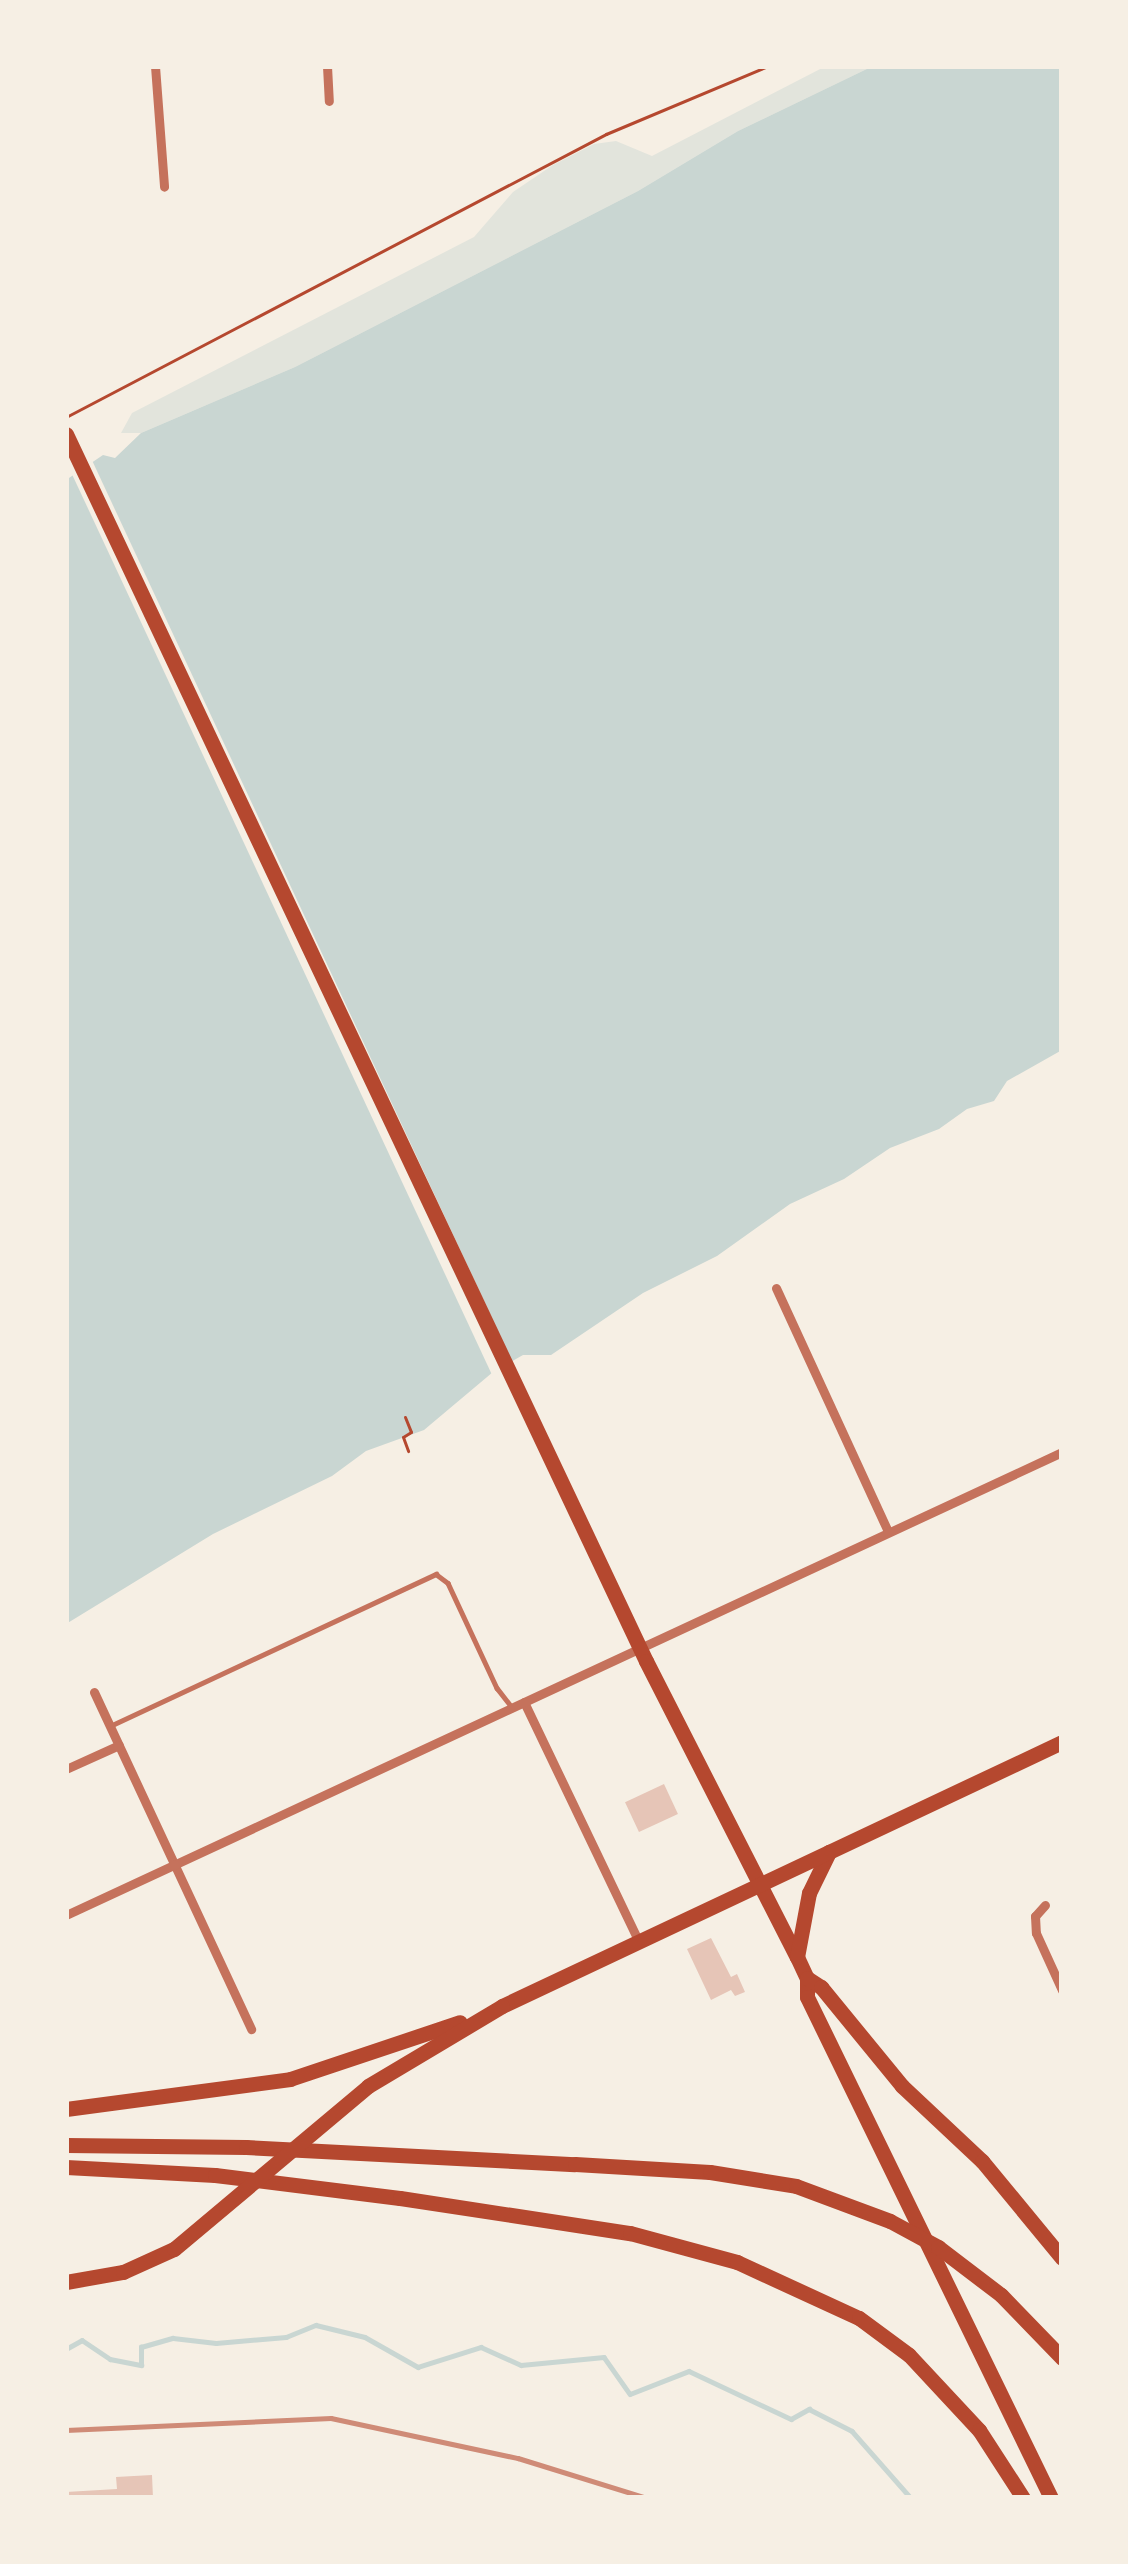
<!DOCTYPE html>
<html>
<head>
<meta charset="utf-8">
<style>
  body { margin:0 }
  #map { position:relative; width:1128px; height:2564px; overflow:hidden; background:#f6efe4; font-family:"Nunito Sans",sans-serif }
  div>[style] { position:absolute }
  .green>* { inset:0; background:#e2e4dc }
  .water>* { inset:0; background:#c9d6d2 }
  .pier>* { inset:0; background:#f6efe4; transform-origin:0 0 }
  .stream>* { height:4.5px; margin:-2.25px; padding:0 2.25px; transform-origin:2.25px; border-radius:2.25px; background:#c9d6d2 }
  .building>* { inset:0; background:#e6c5b7; transform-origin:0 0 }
  .path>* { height:3px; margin:-1.5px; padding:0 1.5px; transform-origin:1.5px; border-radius:1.5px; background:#b5482f }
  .service>* { height:4.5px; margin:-2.25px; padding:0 2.25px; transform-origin:2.25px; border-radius:2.25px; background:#c5725c }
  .minor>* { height:9px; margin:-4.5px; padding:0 4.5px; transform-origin:4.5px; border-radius:4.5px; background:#c5725c }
  .primary>* { height:15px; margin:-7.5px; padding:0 7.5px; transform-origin:7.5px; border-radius:7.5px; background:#b5482f }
  .trunk>* { height:15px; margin:-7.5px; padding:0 7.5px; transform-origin:7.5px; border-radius:7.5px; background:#b5482f }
  .rail>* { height:4.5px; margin:-2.25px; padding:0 2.25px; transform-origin:2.25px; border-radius:2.25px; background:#cf8b77 }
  span { translate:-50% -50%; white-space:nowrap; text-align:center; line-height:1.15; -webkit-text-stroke:10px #f6efe4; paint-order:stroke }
  .frame { position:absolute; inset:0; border:69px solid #f6efe4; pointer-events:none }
</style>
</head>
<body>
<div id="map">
  <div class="green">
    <div style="clip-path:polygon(826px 66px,873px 66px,738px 131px,638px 191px,295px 367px,141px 433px,121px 433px,132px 413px,474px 237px,513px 192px,553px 165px,594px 144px,616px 141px,652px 156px)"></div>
  </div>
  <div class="water">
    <div style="clip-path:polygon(873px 66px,1062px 66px,1062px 1050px,1007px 1081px,994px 1101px,967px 1109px,939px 1129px,890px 1148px,844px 1179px,790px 1204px,717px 1256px,643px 1293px,551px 1355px,523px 1355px,493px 1372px,424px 1430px,366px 1451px,332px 1476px,213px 1534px,66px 1624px,66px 480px,103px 455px,115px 458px,141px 433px,295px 367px,638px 191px,738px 131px)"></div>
  </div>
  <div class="pier">
    <div style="left:90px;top:456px;width:1004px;height:24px;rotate:65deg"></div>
  </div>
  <div class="stream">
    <div style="left:66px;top:2349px;width:18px;rotate:-29deg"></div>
    <div style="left:82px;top:2340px;width:34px;rotate:34deg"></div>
    <div style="left:110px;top:2359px;width:32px;rotate:11deg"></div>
    <div style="left:141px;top:2365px;width:18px;rotate:-90deg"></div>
    <div style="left:141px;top:2347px;width:33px;rotate:-16deg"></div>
    <div style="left:173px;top:2338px;width:43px;rotate:6.6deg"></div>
    <div style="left:216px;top:2343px;width:70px;rotate:-4.9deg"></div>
    <div style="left:286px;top:2337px;width:32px;rotate:-22deg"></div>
    <div style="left:316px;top:2325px;width:50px;rotate:13.8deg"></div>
    <div style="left:365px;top:2337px;width:61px;rotate:29.5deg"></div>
    <div style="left:418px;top:2367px;width:66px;rotate:-17.6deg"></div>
    <div style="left:481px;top:2347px;width:44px;rotate:24.2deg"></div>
    <div style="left:521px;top:2365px;width:83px;rotate:-5.5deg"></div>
    <div style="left:604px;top:2357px;width:45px;rotate:54.9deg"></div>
    <div style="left:630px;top:2394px;width:63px;rotate:-21.3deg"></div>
    <div style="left:689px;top:2371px;width:113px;rotate:25.2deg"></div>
    <div style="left:791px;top:2419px;width:21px;rotate:-29deg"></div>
    <div style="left:809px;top:2409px;width:48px;rotate:27.1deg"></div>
    <div style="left:852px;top:2431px;width:89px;rotate:48.6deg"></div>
  </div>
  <div class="building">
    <div style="left:664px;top:1784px;width:33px;height:43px;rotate:65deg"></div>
    <div style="clip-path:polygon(711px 1938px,731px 1977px,737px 1974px,745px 1992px,735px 1996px,731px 1990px,711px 2000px,687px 1949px)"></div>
    <div style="clip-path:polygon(152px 2475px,153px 2498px,66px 2498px,66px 2492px,117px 2489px,116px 2477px)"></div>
  </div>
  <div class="path">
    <div style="left:66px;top:417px;width:610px;rotate:-27.66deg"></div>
    <div style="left:606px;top:134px;width:176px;rotate:-22.8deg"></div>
    <div style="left:405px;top:1417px;width:16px;rotate:68deg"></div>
    <div style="left:411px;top:1432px;width:9px;rotate:148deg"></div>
    <div style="left:403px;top:1437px;width:15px;rotate:70deg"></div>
  </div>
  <div class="service">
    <div style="left:110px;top:1726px;width:360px;rotate:-25deg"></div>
    <div style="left:436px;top:1574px;width:15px;rotate:37deg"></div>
    <div style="left:448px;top:1583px;width:116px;rotate:65deg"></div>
    <div style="left:497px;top:1688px;width:24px;rotate:52deg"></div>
  </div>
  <div class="minor">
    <div style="left:155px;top:66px;width:121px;rotate:85.7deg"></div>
    <div style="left:327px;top:66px;width:35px;rotate:87deg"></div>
    <div style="left:776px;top:1288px;width:268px;rotate:65.3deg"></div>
    <div style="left:94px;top:1692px;width:372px;rotate:65deg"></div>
    <div style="left:524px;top:1702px;width:264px;rotate:64.4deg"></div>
    <div style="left:66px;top:1769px;width:58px;rotate:-24.4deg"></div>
    <div style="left:1045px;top:1905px;width:15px;rotate:132deg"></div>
    <div style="left:1035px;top:1916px;width:17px;rotate:87deg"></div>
    <div style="left:1036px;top:1933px;width:63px;rotate:65.5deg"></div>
    <div style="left:66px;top:1915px;width:1098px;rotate:-24.93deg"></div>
  </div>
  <div class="primary">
    <div style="left:66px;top:434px;width:1357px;rotate:64.7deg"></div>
    <div style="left:646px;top:1661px;width:332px;rotate:63deg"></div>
    <div style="left:797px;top:1957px;width:23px;rotate:65deg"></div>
    <div style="left:807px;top:1978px;width:19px;rotate:90deg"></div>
    <div style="left:807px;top:1997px;width:557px;rotate:64.03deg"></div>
    <div style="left:797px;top:1957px;width:65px;rotate:-79.4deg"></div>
    <div style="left:809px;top:1893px;width:46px;rotate:-64deg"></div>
    <div style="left:807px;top:1978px;width:17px;rotate:33deg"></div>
    <div style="left:821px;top:1987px;width:128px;rotate:50.7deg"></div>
    <div style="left:902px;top:2086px;width:110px;rotate:43.2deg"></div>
    <div style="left:982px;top:2161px;width:126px;rotate:50.5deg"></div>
    <div style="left:502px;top:2006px;width:619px;rotate:-25.24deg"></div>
  </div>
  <div class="trunk">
    <div style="left:66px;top:2109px;width:226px;rotate:-7.6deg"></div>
    <div style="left:290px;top:2079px;width:179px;rotate:-18.5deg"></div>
    <div style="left:66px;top:2145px;width:180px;rotate:0.6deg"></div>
    <div style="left:246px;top:2147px;width:329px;rotate:3deg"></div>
    <div style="left:575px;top:2164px;width:135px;rotate:3.4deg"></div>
    <div style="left:710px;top:2172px;width:87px;rotate:9.2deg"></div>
    <div style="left:796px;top:2186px;width:100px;rotate:20.4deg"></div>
    <div style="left:890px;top:2221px;width:55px;rotate:28.4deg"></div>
    <div style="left:938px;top:2247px;width:79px;rotate:37.3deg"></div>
    <div style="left:1001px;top:2295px;width:88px;rotate:45.9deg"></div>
    <div style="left:66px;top:2167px;width:149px;rotate:3.1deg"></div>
    <div style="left:215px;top:2175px;width:186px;rotate:7.1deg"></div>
    <div style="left:400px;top:2198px;width:233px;rotate:8.7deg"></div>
    <div style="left:630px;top:2233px;width:111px;rotate:15.2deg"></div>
    <div style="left:737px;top:2262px;width:134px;rotate:24.7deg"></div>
    <div style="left:859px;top:2318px;width:62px;rotate:36.5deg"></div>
    <div style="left:909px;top:2355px;width:103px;rotate:47deg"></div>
    <div style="left:979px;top:2430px;width:81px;rotate:57.1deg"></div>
    <div style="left:66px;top:2282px;width:58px;rotate:-10deg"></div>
    <div style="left:123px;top:2272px;width:56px;rotate:-24.3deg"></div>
    <div style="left:174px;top:2249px;width:253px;rotate:-40deg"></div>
    <div style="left:368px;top:2086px;width:156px;rotate:-30.8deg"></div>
  </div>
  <div class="rail">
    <div style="left:66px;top:2430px;width:265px;rotate:-2.6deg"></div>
    <div style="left:331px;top:2418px;width:191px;rotate:12.1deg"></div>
    <div style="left:518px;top:2458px;width:135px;rotate:17.2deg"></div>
  </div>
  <div class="frame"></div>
</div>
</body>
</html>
